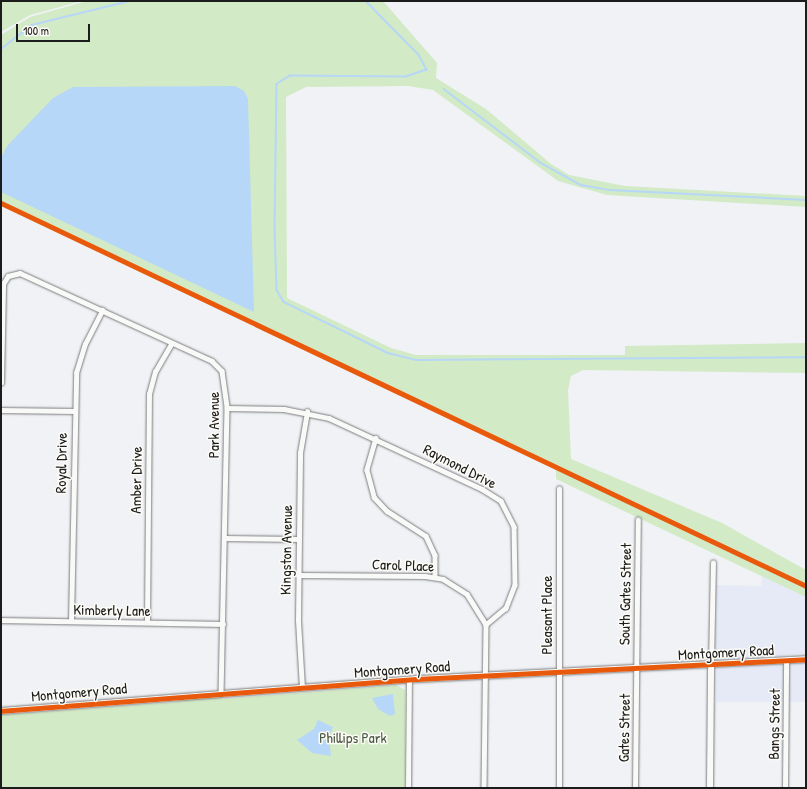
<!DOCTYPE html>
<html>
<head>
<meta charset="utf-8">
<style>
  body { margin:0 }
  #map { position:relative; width:807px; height:789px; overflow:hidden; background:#f0f2f5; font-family:"Patrick Hand",sans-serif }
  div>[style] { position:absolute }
  .built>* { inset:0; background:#e5eaf6 }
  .green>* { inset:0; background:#d2eac6 }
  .water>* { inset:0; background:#b6d7f7 }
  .stream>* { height:1.5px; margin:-0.75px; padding:0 0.75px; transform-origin:0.75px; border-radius:0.75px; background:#b6d7f7 }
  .roads { filter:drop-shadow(0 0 1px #7b7c7e) drop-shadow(0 0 1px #7b7c7e) }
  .minor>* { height:4.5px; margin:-2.25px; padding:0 2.25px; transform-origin:2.25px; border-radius:2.25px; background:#f9faf8 }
  .tertiary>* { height:5.5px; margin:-2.75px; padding:0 2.75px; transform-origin:2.75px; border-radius:2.75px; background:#f9faf8 }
  .cycleway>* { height:5px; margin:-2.5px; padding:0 2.5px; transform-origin:2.5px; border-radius:2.5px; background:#e8590c }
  span { translate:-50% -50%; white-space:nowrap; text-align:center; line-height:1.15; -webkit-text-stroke:3px #fdfcf7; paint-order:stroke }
  .street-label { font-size:15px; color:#1c1c1c }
  .park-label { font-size:15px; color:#4b5843 }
  .frame { position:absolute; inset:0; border:2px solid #1c1c1c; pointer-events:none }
  .scale { position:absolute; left:16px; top:24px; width:74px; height:18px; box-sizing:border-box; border:2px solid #1c1c1c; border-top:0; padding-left:5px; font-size:12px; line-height:14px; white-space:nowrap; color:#1c1c1c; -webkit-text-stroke:3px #fdfcf7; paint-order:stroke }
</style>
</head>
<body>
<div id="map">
  <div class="built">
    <div style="clip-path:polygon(762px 576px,806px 597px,806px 654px,715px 660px,716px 585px,761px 586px)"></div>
    <div style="clip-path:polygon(806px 662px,806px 702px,716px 702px,715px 668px)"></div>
  </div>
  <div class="green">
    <div style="clip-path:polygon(1px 1px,82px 1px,30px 15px,1px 32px)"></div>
    <div style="clip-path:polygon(87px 1px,383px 1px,437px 63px,436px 78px,486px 109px,551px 164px,569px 175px,625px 186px,806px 196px,806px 207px,607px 195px,558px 181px,433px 90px,408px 86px,306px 87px,286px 97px,287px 298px,391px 348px,416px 355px,625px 355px,625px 346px,806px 343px,806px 373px,583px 370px,571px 376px,568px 390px,571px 459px,722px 523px,806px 570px,806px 597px,556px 479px,556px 465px,1px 202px,1px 35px,30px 17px)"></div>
    <div style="clip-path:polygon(396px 685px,405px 690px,405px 788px,1px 788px,1px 715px,177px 702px,176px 699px,221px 693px,222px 699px)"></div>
  </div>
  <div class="water">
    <div style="clip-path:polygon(235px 86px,244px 91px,248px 99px,254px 312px,1px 192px,1px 157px,8px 145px,53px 98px,73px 87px)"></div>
    <div style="clip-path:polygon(393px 694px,395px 714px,390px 716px,378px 709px,372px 698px)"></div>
    <div style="clip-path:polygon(318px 720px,333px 727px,329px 737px,331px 756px,312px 753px,297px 740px,314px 729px)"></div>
  </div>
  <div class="stream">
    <div style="left:366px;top:1px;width:76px;rotate:45.5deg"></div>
    <div style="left:419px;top:55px;width:17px;rotate:62deg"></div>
    <div style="left:427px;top:70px;width:22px;rotate:162deg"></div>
    <div style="left:406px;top:77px;width:116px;rotate:-179.5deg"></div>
    <div style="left:290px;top:76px;width:15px;rotate:148deg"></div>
    <div style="left:277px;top:84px;width:145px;rotate:90.8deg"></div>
    <div style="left:275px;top:229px;width:61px;rotate:88.1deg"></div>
    <div style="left:277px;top:290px;width:14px;rotate:60deg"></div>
    <div style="left:284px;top:302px;width:116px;rotate:26.1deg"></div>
    <div style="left:388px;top:353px;width:29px;rotate:14deg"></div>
    <div style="left:416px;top:360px;width:390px;rotate:-0.4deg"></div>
    <div style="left:1px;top:49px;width:39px;rotate:-38deg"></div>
    <div style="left:32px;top:25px;width:101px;rotate:-13.8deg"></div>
    <div style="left:444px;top:89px;width:122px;rotate:37.3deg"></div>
    <div style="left:541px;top:163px;width:46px;rotate:28.8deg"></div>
    <div style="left:581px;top:185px;width:29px;rotate:10deg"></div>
    <div style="left:610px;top:190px;width:196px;rotate:2.9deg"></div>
  </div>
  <div class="roads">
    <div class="minor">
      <div style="left:1px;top:383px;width:99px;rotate:-88.8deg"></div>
      <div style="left:3px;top:284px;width:9px;rotate:-58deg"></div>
      <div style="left:8px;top:276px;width:12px;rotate:-14deg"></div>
      <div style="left:20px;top:273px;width:211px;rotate:24.6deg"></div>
      <div style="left:212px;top:361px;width:14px;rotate:45deg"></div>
      <div style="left:222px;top:371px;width:37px;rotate:82deg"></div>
      <div style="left:227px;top:408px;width:285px;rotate:91.2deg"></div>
      <div style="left:227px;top:408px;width:57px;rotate:1deg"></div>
      <div style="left:284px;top:409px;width:46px;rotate:11.3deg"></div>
      <div style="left:329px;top:418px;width:169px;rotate:24.9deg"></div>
      <div style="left:482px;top:489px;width:22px;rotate:32deg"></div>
      <div style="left:501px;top:501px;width:29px;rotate:63deg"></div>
      <div style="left:514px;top:527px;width:58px;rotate:89deg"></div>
      <div style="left:515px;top:585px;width:25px;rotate:111deg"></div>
      <div style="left:506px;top:608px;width:26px;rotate:140deg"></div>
      <div style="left:1px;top:410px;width:73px;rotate:0.8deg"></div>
      <div style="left:376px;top:438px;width:33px;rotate:106deg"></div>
      <div style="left:367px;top:470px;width:28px;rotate:75deg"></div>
      <div style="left:374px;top:497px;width:19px;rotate:47deg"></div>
      <div style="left:387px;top:511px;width:46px;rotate:32.7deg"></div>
      <div style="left:426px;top:536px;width:21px;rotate:65deg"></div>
      <div style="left:435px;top:555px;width:22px;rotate:90deg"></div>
      <div style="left:224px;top:538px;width:74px;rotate:0.8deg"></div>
      <div style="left:298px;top:575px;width:127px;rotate:0.5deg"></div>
      <div style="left:425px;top:576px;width:18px;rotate:9deg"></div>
      <div style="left:443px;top:579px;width:28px;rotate:32deg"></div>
      <div style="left:467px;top:594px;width:36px;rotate:58deg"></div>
      <div style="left:486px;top:625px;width:163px;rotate:90.7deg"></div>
      <div style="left:1px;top:620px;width:222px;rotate:1deg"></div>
      <div style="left:71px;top:621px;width:248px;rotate:-88.8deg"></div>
      <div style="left:76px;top:373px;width:30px;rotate:-73deg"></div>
      <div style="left:85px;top:344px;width:38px;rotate:-63deg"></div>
      <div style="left:147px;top:622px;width:228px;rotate:-89.5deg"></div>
      <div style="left:149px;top:394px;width:23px;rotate:-75deg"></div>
      <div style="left:155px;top:372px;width:32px;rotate:-60deg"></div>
      <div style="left:711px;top:665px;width:102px;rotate:-88.9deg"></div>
      <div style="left:302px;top:688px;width:68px;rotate:-93.4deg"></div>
      <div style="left:298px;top:620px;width:167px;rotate:-89.3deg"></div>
      <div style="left:300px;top:453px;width:42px;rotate:-80.3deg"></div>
      <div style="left:408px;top:788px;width:108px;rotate:-89.5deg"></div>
      <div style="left:559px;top:788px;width:299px;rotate:-90deg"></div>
      <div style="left:635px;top:788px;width:268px;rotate:-89.4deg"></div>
      <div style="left:785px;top:788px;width:127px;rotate:-89.5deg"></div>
    </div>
    <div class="tertiary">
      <div style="left:1px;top:711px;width:417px;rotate:-4.4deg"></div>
      <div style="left:417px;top:679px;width:390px;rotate:-2.9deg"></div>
      <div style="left:710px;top:788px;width:123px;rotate:-89.5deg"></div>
    </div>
  </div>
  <div class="cycleway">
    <div style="left:1px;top:203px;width:891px;rotate:25.44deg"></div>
    <div style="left:1px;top:711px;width:417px;rotate:-4.4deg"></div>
    <div style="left:417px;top:679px;width:390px;rotate:-2.9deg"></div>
  </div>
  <div class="street-label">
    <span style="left:214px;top:425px;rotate:-90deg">Park Avenue</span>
    <span style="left:61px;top:463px;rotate:-89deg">Royal Drive</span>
    <span style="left:460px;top:466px;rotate:27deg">Raymond Drive</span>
    <span style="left:136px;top:480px;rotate:-89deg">Amber Drive</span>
    <span style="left:286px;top:550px;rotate:-89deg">Kingston Avenue</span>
    <span style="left:403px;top:565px;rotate:2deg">Carol Place</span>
    <span style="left:625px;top:594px;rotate:-89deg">South Gates Street</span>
    <span style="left:112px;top:610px;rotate:1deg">Kimberly Lane</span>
    <span style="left:547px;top:615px;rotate:-90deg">Pleasant Place</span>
    <span style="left:726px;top:652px;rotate:-3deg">Montgomery Road</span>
    <span style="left:402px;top:669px;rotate:-4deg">Montgomery Road</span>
    <span style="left:79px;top:692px;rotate:-5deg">Montgomery Road</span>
    <span style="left:774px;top:724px;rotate:-89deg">Bangs Street</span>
    <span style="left:624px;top:728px;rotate:-89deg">Gates Street</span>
  </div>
  <div class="park-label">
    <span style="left:353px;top:738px">Phillips Park</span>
  </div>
  <div class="frame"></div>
  <div class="scale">100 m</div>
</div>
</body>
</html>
